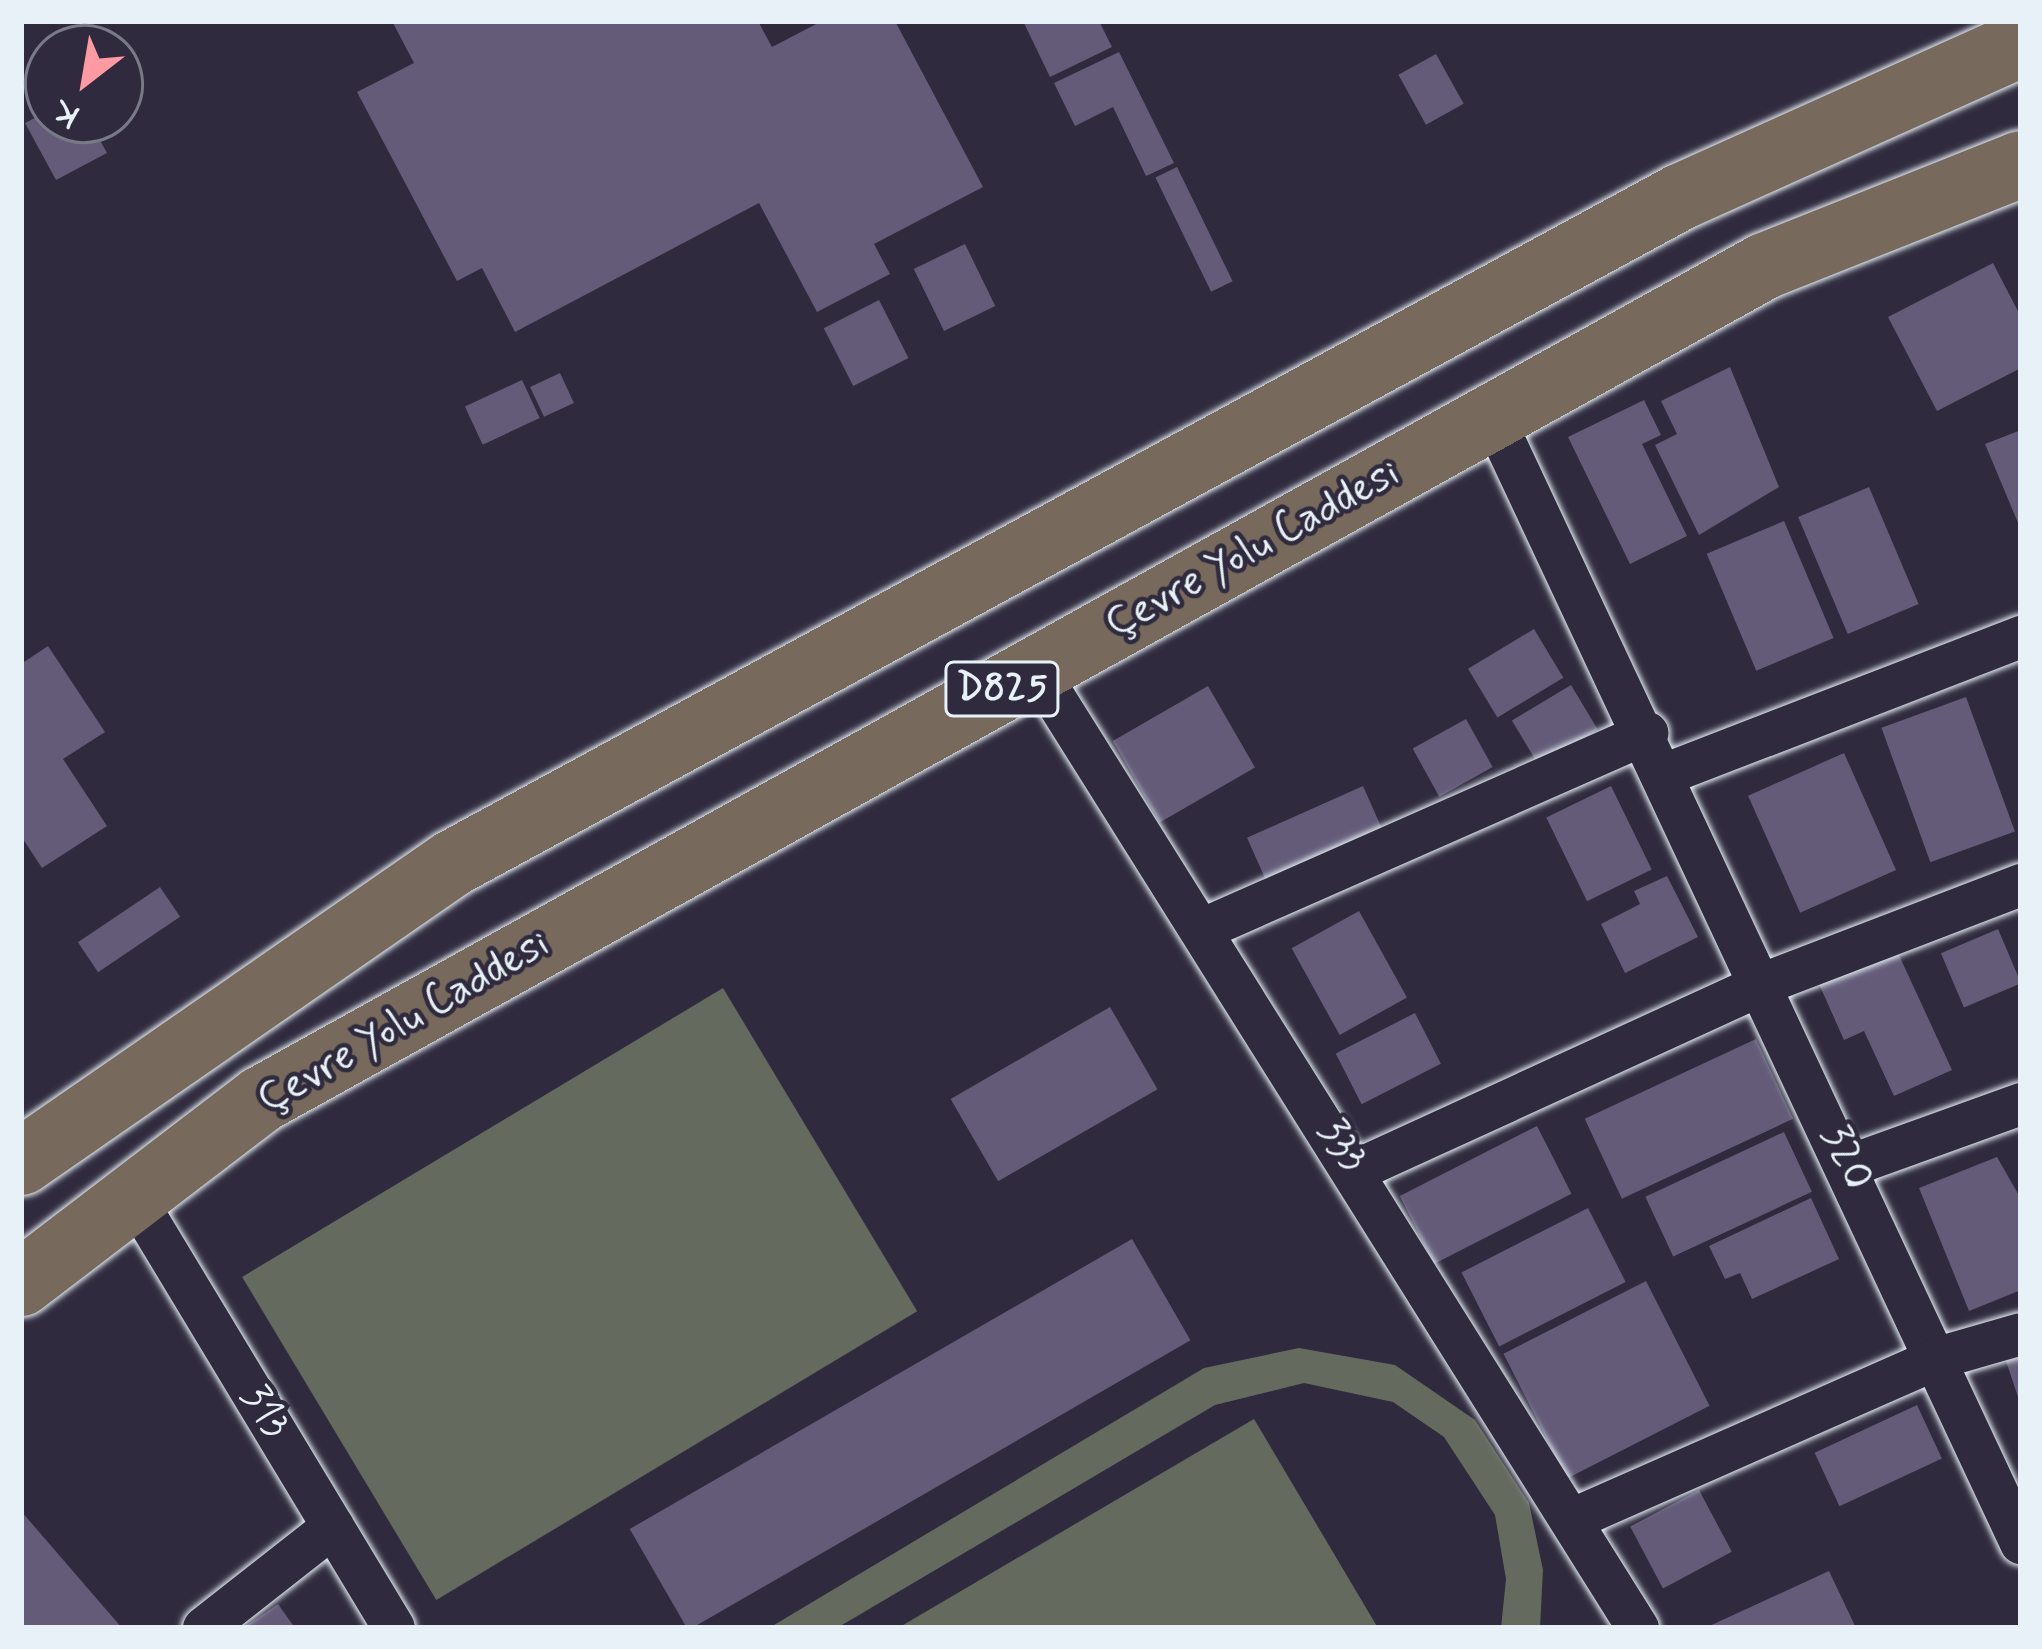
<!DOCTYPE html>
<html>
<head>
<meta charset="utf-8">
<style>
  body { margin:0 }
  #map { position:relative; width:2042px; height:1649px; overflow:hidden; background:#2f2a3d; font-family:Mynerve,sans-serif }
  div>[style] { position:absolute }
  .green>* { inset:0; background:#646a5d; transform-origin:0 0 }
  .building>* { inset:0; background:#635b78; transform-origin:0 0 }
  .roads { filter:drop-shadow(0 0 3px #e8f1f8) drop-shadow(0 0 3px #e8f1f8) }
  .street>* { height:42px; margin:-21px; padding:0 21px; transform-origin:21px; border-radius:21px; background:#2f2a3d }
  .highway>* { height:66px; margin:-33px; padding:0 33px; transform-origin:33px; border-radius:33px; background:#77695c }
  span { translate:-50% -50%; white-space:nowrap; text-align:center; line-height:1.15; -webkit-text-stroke:9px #2f2a3d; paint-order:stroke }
  .shield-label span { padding:3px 9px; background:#2f2a3d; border:3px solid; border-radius:9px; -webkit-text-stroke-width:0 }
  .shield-label { font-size:39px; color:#e8f1f8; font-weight:700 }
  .street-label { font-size:42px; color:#e8f1f8 }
  .frame { position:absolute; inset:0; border:24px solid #e8f1f8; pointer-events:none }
  .north { position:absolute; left:24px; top:24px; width:120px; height:120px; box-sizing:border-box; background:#2f2a3d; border:3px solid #797a88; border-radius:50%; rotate:211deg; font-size:33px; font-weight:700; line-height:48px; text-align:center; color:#e8f1f8 }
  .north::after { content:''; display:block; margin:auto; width:42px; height:54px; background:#ff9aa2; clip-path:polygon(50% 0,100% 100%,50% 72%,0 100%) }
</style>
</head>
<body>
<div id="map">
  <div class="green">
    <div style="left:723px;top:988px;width:377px;height:561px;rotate:59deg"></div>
    <div style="clip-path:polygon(1299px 1348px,1395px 1365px,1475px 1420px,1529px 1503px,1543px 1570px,1540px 1628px,1501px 1628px,1506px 1579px,1495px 1515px,1444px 1437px,1393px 1402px,1304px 1383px,1215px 1405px,837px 1628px,769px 1628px,1204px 1368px)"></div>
    <div style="clip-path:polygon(1254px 1419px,1378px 1628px,898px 1628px)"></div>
  </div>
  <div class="building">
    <div style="clip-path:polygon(392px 21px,758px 21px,772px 47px,822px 21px,895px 21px,983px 187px,874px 244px,890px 274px,817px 312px,759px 203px,515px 332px,482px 268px,457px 281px,357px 92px,414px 63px)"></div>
    <div style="clip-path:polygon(1023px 21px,1099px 21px,1112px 47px,1050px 77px)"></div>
    <div style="clip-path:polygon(1119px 52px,1174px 163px,1146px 176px,1113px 107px,1075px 126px,1054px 83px)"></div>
    <div style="left:1436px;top:54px;width:57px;height:43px;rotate:61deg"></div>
    <div style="clip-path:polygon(48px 111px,48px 120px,89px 120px,107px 153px,56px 180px,25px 123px)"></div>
    <div style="left:1177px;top:167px;width:127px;height:24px;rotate:64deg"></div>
    <div style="left:965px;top:244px;width:69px;height:57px;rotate:64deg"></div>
    <div style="clip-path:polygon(1993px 263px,2021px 317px,2021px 368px,1937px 411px,1888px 317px)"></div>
    <div style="left:879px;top:300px;width:65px;height:62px;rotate:63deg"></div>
    <div style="clip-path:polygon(1730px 367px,1779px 487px,1699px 535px,1655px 445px,1677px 434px,1661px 401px)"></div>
    <div style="left:560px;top:373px;width:33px;height:33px;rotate:65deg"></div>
    <div style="left:522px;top:380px;width:42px;height:63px;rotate:65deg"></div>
    <div style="clip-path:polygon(1644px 400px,1661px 435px,1642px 444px,1687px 536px,1630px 564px,1568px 437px)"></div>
    <div style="clip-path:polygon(2021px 430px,2021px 530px,1985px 444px)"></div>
    <div style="left:1869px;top:487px;width:127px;height:77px;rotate:67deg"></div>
    <div style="left:1784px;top:521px;width:127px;height:84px;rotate:67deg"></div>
    <div style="left:1534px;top:629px;width:57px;height:77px;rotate:59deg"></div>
    <div style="clip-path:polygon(48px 646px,105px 732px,63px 759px,107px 826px,42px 868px,21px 836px,21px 664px)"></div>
    <div style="left:1571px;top:685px;width:52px;height:69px;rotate:59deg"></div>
    <div style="left:1208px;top:686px;width:94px;height:110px;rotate:60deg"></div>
    <div style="left:1966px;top:697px;width:143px;height:90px;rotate:70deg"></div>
    <div style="left:1466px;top:719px;width:55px;height:61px;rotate:61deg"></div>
    <div style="left:1844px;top:753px;width:128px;height:105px;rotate:66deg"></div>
    <div style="left:1363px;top:786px;width:62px;height:127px;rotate:66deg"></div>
    <div style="left:1611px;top:786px;width:93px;height:72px;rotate:64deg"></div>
    <div style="clip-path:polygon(1667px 876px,1698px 937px,1625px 973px,1601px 924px,1640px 904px,1634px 891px)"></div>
    <div style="left:160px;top:887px;width:36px;height:99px;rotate:56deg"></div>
    <div style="left:1359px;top:911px;width:99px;height:77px;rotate:61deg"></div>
    <div style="left:1998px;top:929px;width:59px;height:62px;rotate:67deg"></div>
    <div style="clip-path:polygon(1892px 940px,1952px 1070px,1894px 1096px,1864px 1031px,1844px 1040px,1815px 975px)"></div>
    <div style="left:1110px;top:1007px;width:95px;height:184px;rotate:60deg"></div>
    <div style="left:1415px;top:1013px;width:57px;height:89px;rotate:63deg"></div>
    <div style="left:1756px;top:1039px;width:88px;height:189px;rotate:65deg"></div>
    <div style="left:1537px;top:1126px;width:76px;height:154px;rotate:63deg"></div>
    <div style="left:1784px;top:1132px;width:66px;height:153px;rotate:65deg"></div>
    <div style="clip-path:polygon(1997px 1157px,2021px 1199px,2021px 1290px,1969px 1311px,1919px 1188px)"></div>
    <div style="clip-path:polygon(1811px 1198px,1839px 1259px,1752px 1299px,1740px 1273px,1725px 1279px,1709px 1246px)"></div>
    <div style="left:1588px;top:1208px;width:83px;height:142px;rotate:63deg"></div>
    <div style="left:1132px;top:1239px;width:117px;height:580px;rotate:60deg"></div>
    <div style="left:1646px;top:1281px;width:140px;height:160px;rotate:63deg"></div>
    <div style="clip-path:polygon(2021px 1357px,2021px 1403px,2020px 1403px,2006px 1361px)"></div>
    <div style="left:1917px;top:1405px;width:59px;height:113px;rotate:65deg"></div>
    <div style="left:1699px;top:1490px;width:70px;height:78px;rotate:62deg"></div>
    <div style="clip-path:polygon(21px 1511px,122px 1628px,21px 1628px)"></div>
    <div style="clip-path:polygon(1829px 1571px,1856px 1628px,1705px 1628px)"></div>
    <div style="clip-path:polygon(278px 1604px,295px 1628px,243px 1628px)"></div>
  </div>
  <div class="roads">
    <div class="street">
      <div style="left:1493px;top:417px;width:1244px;rotate:64.88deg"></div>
      <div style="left:1037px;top:670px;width:1131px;rotate:57.9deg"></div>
      <div style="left:1666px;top:774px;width:381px;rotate:-21.1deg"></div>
      <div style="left:1201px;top:930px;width:488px;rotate:-23.8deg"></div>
      <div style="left:1849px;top:1166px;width:183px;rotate:-19.8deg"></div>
      <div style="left:1357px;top:1170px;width:447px;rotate:-24.6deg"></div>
      <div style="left:1763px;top:984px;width:276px;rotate:-21deg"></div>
      <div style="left:134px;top:1197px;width:503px;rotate:58.9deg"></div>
      <div style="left:1571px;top:1520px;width:401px;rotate:-23.8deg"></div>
      <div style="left:1938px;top:1358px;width:86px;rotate:-16.1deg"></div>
      <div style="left:204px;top:1628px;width:164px;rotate:-38.1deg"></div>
    </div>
    <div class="highway">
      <div style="left:21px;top:1162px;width:525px;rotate:-34.69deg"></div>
      <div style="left:453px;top:863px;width:1396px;rotate:-28.49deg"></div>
      <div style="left:1680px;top:197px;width:374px;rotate:-24.2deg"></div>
      <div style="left:21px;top:1283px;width:303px;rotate:-37.4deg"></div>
      <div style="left:262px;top:1099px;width:1718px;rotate:-29deg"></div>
      <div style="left:1765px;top:266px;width:276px;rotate:-21.7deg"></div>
    </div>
  </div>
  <div class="shield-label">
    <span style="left:1002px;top:689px">D825</span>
  </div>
  <div class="street-label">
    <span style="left:1253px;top:550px;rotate:-29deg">Çevre Yolu Caddesi</span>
    <span style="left:404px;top:1023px;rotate:-30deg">Çevre Yolu Caddesi</span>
    <span style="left:1341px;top:1146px;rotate:57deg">333</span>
    <span style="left:1845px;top:1158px;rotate:65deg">320</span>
    <span style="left:264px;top:1412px;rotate:59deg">313</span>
  </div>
  <div class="frame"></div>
  <div class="north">K</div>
</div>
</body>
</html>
